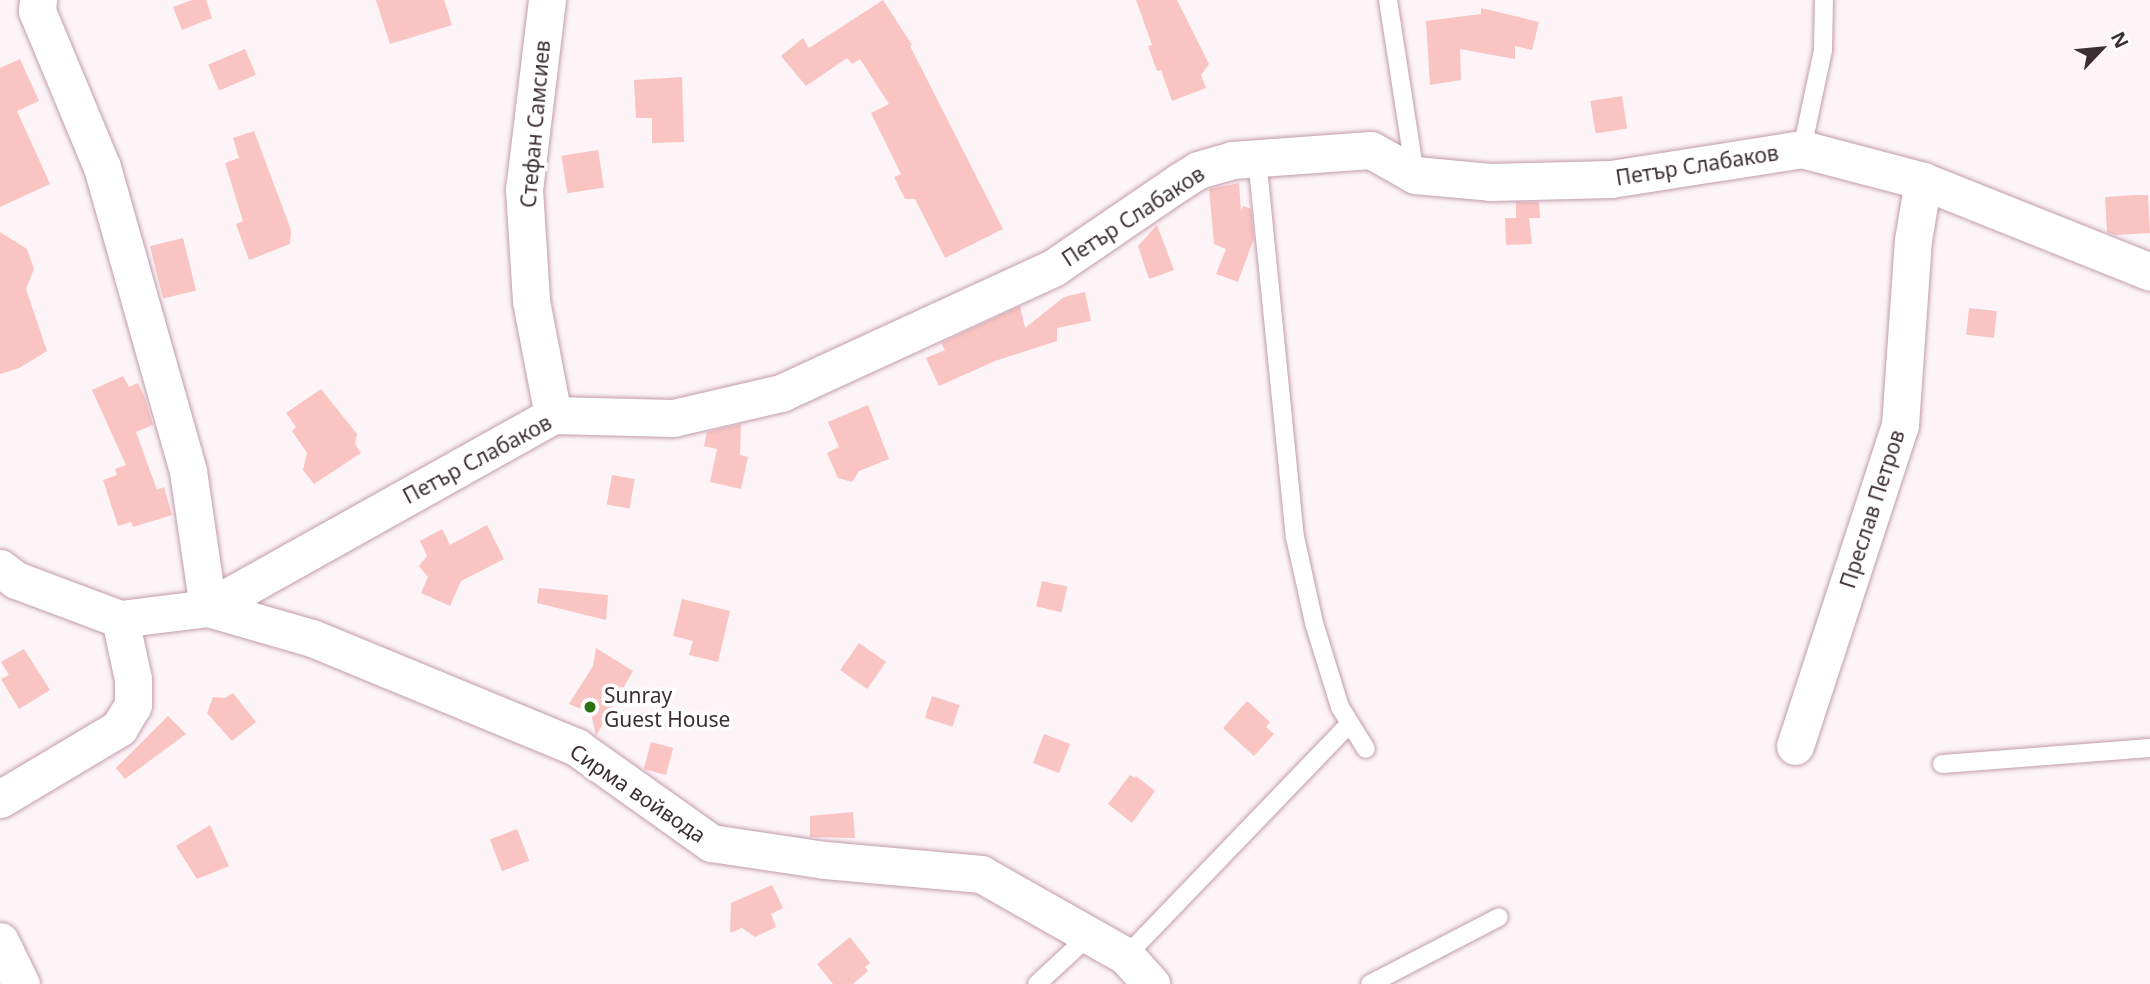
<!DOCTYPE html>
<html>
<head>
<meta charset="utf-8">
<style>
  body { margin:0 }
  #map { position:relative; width:2150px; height:984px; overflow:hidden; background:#fdf4f8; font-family:"Noto Sans",sans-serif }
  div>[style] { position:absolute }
  .building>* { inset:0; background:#f9c4c2; transform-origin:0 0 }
  .roads { filter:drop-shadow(0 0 2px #c29cac) drop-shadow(0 0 2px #c29cac) }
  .service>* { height:18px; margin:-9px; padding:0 9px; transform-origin:9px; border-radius:9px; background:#fff }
  .minor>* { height:37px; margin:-18.5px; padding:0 18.5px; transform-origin:18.5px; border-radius:18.5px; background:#fff }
  .dots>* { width:19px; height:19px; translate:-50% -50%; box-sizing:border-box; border:4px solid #fff; border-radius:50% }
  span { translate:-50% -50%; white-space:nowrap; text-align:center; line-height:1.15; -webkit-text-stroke:7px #fff; paint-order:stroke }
  .street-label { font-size:21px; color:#3d2e34 }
  .poi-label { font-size:21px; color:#3d2e34 }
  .left { translate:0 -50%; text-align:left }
  .north { position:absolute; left:2066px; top:14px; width:70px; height:70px; -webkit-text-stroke:5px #fff; paint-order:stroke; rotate:64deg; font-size:19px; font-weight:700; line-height:28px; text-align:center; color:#3d2e34 }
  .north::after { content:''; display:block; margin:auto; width:24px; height:32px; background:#3d2e34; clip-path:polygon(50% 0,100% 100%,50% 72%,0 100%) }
</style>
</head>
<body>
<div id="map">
  <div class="building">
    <div style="clip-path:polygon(192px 0,206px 0,212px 18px,182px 30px,173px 7px)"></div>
    <div style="clip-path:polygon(376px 0,444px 0,452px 25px,390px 44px)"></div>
    <div style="clip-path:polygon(883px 0,912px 45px,910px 46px,1003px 229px,945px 258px,915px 199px,905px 199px,894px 177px,901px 174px,871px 113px,889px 104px,860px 59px,852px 64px,847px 58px,806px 86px,781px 56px,803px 38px,809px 48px)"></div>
    <div style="clip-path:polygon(1136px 0,1177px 0,1209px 64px,1201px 75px,1206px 88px,1172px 101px,1161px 70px,1157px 71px,1148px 46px,1152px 45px)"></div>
    <div style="clip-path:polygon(1481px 8px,1539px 22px,1532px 50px,1515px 46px,1515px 59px,1460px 49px,1461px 80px,1430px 85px,1426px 21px,1481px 14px)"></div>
    <div style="left:245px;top:49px;width:28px;height:40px;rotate:67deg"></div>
    <div style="clip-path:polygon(20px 59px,39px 101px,17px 111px,50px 184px,0 207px,0 68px)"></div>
    <div style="clip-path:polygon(682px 77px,684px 142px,652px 143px,652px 118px,636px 118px,634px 80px)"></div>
    <div style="left:1622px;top:96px;width:33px;height:32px;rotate:81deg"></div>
    <div style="clip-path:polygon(254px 131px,291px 230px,290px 244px,249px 260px,236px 224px,243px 221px,225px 163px,239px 158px,233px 138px)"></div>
    <div style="left:598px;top:150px;width:38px;height:37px;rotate:81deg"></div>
    <div style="clip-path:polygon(1239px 183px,1241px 211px,1243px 206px,1251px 209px,1254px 238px,1238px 282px,1216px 274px,1226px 249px,1214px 244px,1209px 189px)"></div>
    <div style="clip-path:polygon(2135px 195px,2148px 195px,2150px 233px,2115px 235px,2107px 232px,2105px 197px)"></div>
    <div style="clip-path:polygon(1516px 202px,1539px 202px,1540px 218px,1529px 218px,1532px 244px,1506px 245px,1505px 218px,1516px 218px)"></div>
    <div style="clip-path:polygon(1157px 225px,1174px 270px,1149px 279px,1138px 246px)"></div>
    <div style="clip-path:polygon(0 232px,27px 249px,34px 269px,26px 289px,47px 351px,19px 368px,0 374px)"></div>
    <div style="left:183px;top:238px;width:54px;height:34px;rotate:76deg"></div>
    <div style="clip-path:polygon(1085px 292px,1091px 321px,1057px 328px,1057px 341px,995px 361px,939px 386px,926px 358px,945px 350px,941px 343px,1020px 306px,1025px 328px,1064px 297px)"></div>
    <div style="left:1969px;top:308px;width:28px;height:27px;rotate:6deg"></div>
    <div style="clip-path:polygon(123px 376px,129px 387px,138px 383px,145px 398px,153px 425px,136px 432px,157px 490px,164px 487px,172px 515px,133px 527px,131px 522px,118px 526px,103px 480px,117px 475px,115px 469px,126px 465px,92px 390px)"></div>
    <div style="clip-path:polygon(321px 389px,357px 434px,355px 444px,361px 453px,314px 484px,303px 470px,307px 453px,292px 431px,296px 427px,286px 413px)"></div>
    <div style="clip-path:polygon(868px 405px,889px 459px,859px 471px,852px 482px,838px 478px,827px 453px,839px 447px,828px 422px)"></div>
    <div style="clip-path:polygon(741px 424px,740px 455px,748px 457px,741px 489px,710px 482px,717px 449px,704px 446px,707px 432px)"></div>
    <div style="left:612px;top:475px;width:23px;height:30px;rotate:10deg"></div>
    <div style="clip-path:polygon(487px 525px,504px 559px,461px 581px,450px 606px,421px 593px,428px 577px,419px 566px,427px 556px,420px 541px,442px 529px,450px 545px)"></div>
    <div style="left:1042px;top:581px;width:26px;height:26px;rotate:13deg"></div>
    <div style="clip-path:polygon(539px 588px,608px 595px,606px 620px,537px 603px)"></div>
    <div style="clip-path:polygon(682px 599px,730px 611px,718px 662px,689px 655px,693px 641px,673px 636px)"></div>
    <div style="left:859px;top:643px;width:33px;height:33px;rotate:35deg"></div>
    <div style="clip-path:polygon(596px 648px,633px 671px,596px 736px,591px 713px,569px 704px,593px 666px)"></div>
    <div style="clip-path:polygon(24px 649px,50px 690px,19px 709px,1px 679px,9px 675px,1px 662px)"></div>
    <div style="clip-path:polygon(233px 693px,256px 722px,232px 741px,207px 713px,213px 697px,225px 698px)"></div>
    <div style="left:932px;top:696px;width:29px;height:23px;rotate:18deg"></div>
    <div style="clip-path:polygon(1247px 701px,1270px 722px,1266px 727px,1274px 734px,1254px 756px,1223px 728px)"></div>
    <div style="clip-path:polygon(168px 716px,186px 734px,125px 779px,116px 768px)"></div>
    <div style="left:1044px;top:734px;width:28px;height:31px;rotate:21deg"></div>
    <div style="left:651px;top:742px;width:23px;height:28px;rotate:15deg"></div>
    <div style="clip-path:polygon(1130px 775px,1135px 778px,1136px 776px,1155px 791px,1132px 823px,1108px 804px)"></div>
    <div style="clip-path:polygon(853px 812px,855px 838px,810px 837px,810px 816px)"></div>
    <div style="clip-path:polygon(210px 825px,229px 866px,197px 879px,176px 846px)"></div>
    <div style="left:517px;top:829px;width:34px;height:29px;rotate:69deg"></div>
    <div style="clip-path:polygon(772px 885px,783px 908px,771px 914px,776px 927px,755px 937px,742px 928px,730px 933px,731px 903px)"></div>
    <div style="clip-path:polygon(850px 937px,870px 963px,865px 967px,868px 971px,853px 984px,833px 984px,817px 964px)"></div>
  </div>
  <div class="roads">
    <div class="service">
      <div style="left:1388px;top:0;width:177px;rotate:81.2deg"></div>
      <div style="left:1802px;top:149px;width:101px;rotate:-78deg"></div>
      <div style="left:1823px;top:50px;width:50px;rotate:-88.9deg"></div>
      <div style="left:1257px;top:158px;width:381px;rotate:84.3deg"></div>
      <div style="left:1295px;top:537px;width:88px;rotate:77.5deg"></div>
      <div style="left:1314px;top:623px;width:88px;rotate:72.8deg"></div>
      <div style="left:1340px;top:707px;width:49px;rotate:58.2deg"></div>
      <div style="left:1942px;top:764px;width:209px;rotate:-4.4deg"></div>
      <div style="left:1126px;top:956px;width:320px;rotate:-46.1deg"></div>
      <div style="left:1037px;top:984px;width:72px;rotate:-42.8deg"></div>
      <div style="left:1370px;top:984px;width:145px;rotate:-27.4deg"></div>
    </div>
    <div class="minor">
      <div style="left:38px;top:0;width:11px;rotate:95deg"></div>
      <div style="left:37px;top:11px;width:169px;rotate:67.4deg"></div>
      <div style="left:102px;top:167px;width:316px;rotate:74.2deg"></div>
      <div style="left:188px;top:471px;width:138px;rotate:81.7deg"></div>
      <div style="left:208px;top:608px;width:395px;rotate:-29.2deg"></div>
      <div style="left:553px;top:415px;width:120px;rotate:1.4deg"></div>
      <div style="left:673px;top:418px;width:111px;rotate:-13deg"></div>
      <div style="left:781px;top:393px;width:299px;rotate:-24.7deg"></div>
      <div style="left:1053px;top:268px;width:153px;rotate:-34.3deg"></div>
      <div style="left:1179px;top:182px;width:22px;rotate:-32deg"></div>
      <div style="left:1198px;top:170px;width:35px;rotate:-16deg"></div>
      <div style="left:1232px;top:160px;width:139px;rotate:-4.1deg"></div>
      <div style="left:1371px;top:150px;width:51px;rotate:29.6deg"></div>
      <div style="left:1415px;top:175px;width:75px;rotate:5.3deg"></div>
      <div style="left:1490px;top:182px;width:121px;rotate:-1.4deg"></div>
      <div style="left:1611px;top:179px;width:193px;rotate:-8.9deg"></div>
      <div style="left:1802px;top:149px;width:125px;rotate:14.8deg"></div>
      <div style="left:1923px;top:181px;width:245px;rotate:21.8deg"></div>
      <div style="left:547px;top:0;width:190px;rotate:96.9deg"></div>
      <div style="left:524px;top:189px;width:112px;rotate:86.4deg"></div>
      <div style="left:531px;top:301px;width:116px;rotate:79.1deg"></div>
      <div style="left:0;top:568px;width:20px;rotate:37deg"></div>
      <div style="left:16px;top:580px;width:111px;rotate:20.6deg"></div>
      <div style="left:120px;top:619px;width:89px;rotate:-7.1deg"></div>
      <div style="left:208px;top:608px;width:108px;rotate:16.1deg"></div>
      <div style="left:312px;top:638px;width:286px;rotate:22.4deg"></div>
      <div style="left:576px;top:747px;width:166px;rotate:35.4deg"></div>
      <div style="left:711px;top:843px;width:115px;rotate:8.5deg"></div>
      <div style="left:825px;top:860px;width:157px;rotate:5.1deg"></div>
      <div style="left:981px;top:874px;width:167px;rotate:29.5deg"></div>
      <div style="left:1126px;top:956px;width:38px;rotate:48deg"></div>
      <div style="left:1795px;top:746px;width:338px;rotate:-71.9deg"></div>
      <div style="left:1900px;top:425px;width:185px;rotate:-86deg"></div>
      <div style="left:1913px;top:240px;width:60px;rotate:-80.4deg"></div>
      <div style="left:0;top:799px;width:139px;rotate:-30.8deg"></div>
      <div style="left:119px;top:728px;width:27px;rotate:-59deg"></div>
      <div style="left:133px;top:705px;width:26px;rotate:-90deg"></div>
      <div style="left:133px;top:679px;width:61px;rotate:-102.2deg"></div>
      <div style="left:0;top:941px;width:48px;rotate:64deg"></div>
    </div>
  </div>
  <div class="dots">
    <div style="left:590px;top:707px;background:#2a7111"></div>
  </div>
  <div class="street-label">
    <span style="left:535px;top:124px;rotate:-85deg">Стефан Самсиев</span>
    <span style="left:1697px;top:165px;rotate:-9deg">Петър Слабаков</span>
    <span style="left:1133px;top:216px;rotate:-33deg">Петър Слабаков</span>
    <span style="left:477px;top:459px;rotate:-28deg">Петър Слабаков</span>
    <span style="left:1872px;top:509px;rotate:-72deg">Преслав Петров</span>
    <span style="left:638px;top:793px;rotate:34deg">Сирма войвода</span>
  </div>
  <div class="poi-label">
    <span class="left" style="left:604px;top:707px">Sunray<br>Guest House</span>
  </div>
  <div class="north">N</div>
</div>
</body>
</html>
